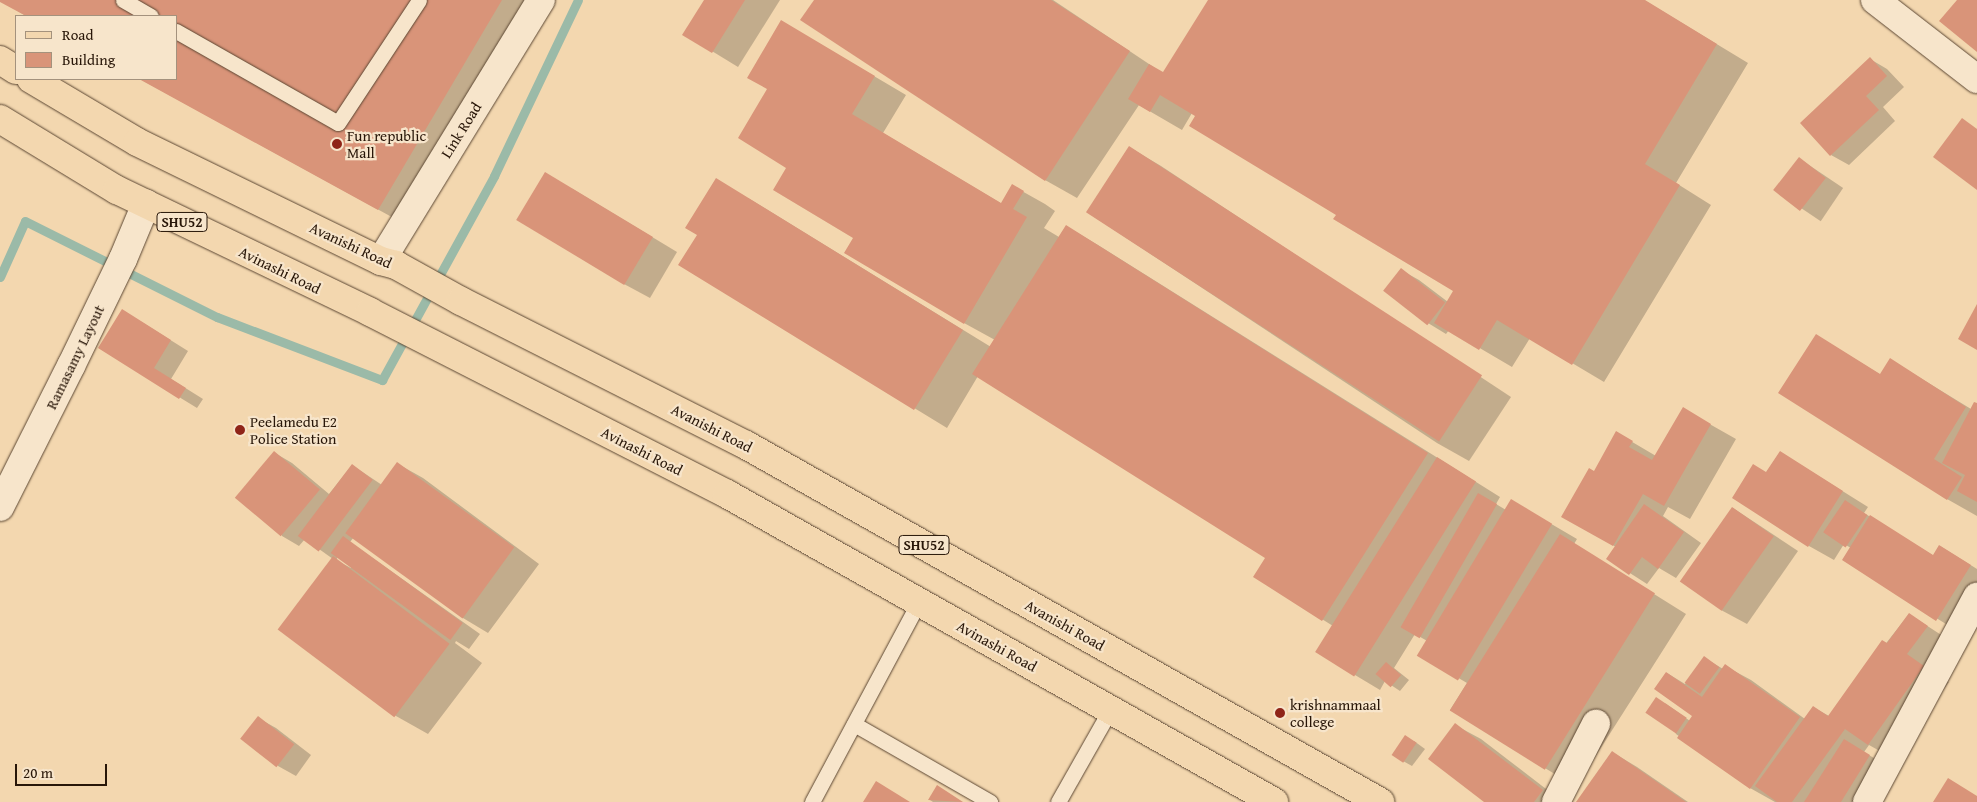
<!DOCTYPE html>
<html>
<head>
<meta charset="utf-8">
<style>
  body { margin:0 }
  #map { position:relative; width:1977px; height:802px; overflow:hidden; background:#f3d7af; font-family:"Gentium Book Plus",serif }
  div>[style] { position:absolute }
  .shadow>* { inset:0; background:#0003; transform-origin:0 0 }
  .stream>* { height:9px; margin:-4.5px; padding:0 4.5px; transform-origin:4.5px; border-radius:4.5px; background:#9bbaa8 }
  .building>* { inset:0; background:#d99479; transform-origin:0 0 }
  .roads { filter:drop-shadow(0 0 1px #5b4632) drop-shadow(0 0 1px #5b4632) }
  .service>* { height:15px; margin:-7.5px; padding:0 7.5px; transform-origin:7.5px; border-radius:7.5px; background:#f7e5cb }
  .minor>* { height:28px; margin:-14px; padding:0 14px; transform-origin:14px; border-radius:14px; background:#f7e5cb }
  .tertiary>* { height:28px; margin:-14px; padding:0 14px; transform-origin:14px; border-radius:14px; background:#f7e5cb }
  .primary>* { height:28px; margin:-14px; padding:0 14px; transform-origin:14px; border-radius:14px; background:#f3d7af }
  .dots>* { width:14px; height:14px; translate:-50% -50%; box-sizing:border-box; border:2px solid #f7e5cb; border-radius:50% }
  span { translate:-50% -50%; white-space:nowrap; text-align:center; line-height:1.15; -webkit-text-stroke:4.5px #f7e5cb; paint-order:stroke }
  .shield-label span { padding:1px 4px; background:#f7e5cb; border:1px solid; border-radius:4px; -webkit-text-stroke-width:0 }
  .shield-label { font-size:14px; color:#281608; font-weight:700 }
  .street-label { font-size:15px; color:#281608 }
  .poi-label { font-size:15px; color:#281608 }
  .left { translate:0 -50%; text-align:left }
  .legend { position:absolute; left:15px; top:15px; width:162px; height:65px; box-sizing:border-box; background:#f7e5cb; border:1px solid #a4927d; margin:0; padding:6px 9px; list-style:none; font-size:15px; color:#281608 }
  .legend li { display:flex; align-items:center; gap:10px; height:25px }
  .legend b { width:25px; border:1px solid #a4927d }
  .scale { position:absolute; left:15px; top:764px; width:92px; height:22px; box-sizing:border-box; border:2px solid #281608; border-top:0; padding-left:6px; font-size:15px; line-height:18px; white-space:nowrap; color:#281608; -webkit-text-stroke:4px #f7e5cb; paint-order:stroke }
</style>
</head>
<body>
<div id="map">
  <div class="shadow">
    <div style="clip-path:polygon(0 0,545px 0,410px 227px,140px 79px,176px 79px,176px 16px,26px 16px)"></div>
    <div style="clip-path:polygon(706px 0,780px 0,738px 67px,684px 34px)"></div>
    <div style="clip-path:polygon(815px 0,1053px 0,1164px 74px,1209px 0,1644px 0,1748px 63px,1676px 183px,1711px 205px,1604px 382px,1530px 338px,1512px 367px,1449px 330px,1446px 334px,1428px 323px,1401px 270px,1419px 280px,1448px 302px,1454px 291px,1192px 113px,1182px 130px,1139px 105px,1077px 198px,1045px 180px)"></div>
    <div style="clip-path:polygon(813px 40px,906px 95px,883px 133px,1002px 204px,1013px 186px,1045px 204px,1055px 211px,1044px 228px,1059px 237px,1066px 226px,1098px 245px,1500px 497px,1496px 504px,1506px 510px,1512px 501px,1577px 539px,1574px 544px,1686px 614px,1576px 787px,1450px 710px,1467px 683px,1421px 656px,1429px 642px,1415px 634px,1394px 668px,1409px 680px,1400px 691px,1385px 681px,1380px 690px,1355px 675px,1317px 652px,1333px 626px,1255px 577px,1267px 558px,978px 376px,947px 428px,680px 265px,748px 198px,991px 347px,995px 340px,964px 323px,855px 237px,788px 167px)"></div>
    <div style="clip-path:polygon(1870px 59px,1887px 69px,1904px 87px,1883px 107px,1895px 121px,1849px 165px,1831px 155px)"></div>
    <div style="clip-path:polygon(1129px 147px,1161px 166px,1511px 397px,1469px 461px,1437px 443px,1087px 212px)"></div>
    <div style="left:1800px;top:159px;width:52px;height:40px;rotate:34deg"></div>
    <div style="clip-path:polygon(571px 188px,677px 252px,650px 298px,624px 284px)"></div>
    <div style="clip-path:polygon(140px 321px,188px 351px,171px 379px,203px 399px,197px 408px,99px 348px)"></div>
    <div style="clip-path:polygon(1816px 335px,1881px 375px,1891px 360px,1971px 409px,1977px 405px,1977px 516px,1947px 499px)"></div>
    <div style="clip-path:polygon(1683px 409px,1736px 439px,1690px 519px,1668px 507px,1663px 516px,1701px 543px,1676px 578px,1659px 568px,1647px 584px,1608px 559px,1616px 547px,1563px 516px,1594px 473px,1617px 433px,1656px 456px)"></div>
    <div style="clip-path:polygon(1780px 452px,1868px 507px,1864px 513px,1934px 556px,1940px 546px,1977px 569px,1977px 611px,1962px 634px,1843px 560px,1851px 548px,1844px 544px,1834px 560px,1809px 546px,1766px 473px)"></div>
    <div style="clip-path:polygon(evenodd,275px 453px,292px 463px,329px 494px,352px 465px,382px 485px,398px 464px,423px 478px,539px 564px,488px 633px,463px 618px,354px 537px,350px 542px,480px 634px,469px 649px,456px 641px,455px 643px,482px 663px,428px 734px,396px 716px,280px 630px,333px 559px,305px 539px,299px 546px,282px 536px,275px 453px,338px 557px,352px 567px,351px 568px,336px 560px,338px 557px)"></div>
    <div style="clip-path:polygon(1733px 508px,1798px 551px,1747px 624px,1721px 610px)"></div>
    <div style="clip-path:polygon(1909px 614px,1952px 642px,1932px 670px,1949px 682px,1894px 759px,1869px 745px,1864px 752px,1887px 766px,1864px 802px,1775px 802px,1750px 788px,1676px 734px,1665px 703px,1690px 721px,1693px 716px,1667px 673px,1685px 684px,1705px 658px,1723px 669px,1725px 666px,1751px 680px,1805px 719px,1813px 707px,1829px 716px)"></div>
    <div style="clip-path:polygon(258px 718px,276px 728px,311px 755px,296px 776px,278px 766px)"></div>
    <div style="clip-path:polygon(1455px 725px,1481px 739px,1563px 802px,1486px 802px)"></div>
    <div style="clip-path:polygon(1414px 741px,1425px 749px,1412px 766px,1403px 761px)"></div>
    <div style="clip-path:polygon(1612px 752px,1637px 767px,1688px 802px,1578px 802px)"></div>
    <div style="clip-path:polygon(937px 787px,962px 802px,933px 802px,930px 800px)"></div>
  </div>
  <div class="stream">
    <div style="left:0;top:277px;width:61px;rotate:-65.9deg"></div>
    <div style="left:25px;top:221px;width:215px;rotate:26.6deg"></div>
    <div style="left:217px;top:317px;width:177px;rotate:20.9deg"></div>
    <div style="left:382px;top:380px;width:233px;rotate:-61.2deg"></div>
    <div style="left:494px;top:176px;width:195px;rotate:-64.5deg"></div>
  </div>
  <div class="building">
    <div style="clip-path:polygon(0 0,502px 0,378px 210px,139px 79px,176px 79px,176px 16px,26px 16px,0 2px)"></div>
    <div style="clip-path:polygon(704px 0,745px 0,712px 53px,682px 35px)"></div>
    <div style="clip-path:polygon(814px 0,1051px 0,1130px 51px,1045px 181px,800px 20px)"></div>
    <div style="clip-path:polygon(1208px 0,1645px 0,1717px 44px,1645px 164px,1680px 185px,1572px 365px,1497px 320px,1479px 350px,1434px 323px,1453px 291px,1333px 219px,1336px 215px,1189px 126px,1195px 116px,1160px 95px,1150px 112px,1128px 99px,1149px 64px,1163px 72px)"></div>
    <div style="clip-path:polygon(1957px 0,1977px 0,1977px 52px,1939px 21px)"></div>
    <div style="clip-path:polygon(781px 20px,875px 76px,852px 114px,1001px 203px,1012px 184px,1024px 191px,1013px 209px,1027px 217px,964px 324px,844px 253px,853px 238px,773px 190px,786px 168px,738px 138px,767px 89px,747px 78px)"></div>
    <div style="clip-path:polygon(1870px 57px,1887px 76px,1866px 96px,1879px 110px,1830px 156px,1800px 123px)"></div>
    <div style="clip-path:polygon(1962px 118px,1977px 129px,1977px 190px,1933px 157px)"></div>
    <div style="left:1129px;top:146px;width:421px;height:79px;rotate:33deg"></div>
    <div style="left:1799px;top:157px;width:34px;height:42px;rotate:38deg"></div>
    <div style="left:545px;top:172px;width:126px;height:56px;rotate:31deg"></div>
    <div style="clip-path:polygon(716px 178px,963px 330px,914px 410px,678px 265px,697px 235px,685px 228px)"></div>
    <div style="clip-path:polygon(1066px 225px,1428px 453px,1322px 621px,1253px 577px,1265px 558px,972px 374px)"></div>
    <div style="left:1401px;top:268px;width:56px;height:29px;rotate:38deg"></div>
    <div style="clip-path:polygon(1977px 304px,1977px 350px,1958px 339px)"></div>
    <div style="clip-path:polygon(122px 309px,171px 340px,154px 368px,186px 388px,179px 399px,98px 348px)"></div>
    <div style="clip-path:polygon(1816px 334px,1880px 374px,1890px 358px,1966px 407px,1934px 459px,1962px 477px,1947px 500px,1778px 393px)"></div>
    <div style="clip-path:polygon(1974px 402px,1977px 403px,1977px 502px,1957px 491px,1965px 475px,1942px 463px)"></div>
    <div style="clip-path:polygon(1683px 407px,1711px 424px,1664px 506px,1643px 494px,1613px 546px,1561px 517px,1589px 468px,1594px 471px,1616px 431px,1633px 441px,1629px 447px,1652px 460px)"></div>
    <div style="left:274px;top:451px;width:60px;height:61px;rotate:40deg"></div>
    <div style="clip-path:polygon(1780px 451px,1843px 491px,1808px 547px,1732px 498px,1753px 464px,1766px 472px)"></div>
    <div style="left:1437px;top:457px;width:46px;height:230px;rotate:32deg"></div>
    <div style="left:397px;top:462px;width:145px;height:88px;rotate:36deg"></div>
    <div style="left:352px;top:464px;width:26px;height:90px;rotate:37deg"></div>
    <div style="left:1478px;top:493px;width:22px;height:155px;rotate:30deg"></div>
    <div style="left:1511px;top:499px;width:48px;height:183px;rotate:31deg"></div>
    <div style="left:1845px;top:500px;width:27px;height:39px;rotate:34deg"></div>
    <div style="clip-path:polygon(1644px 504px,1684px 532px,1658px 569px,1642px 557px,1629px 575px,1606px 559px)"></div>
    <div style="left:1732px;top:507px;width:51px;height:91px;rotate:35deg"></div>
    <div style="clip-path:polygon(1870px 515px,1933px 555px,1939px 545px,1971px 565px,1936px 621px,1842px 560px)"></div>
    <div style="left:1560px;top:534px;width:112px;height:208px;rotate:32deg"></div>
    <div style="left:343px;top:536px;width:148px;height:21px;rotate:36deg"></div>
    <div style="left:333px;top:556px;width:146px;height:92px;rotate:37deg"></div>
    <div style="clip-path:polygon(1909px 613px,1928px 626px,1907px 654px,1924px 666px,1868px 745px,1845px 729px,1792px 802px,1777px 802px,1755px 786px,1813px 706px,1828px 716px,1882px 640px,1887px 643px)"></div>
    <div style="left:1704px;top:656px;width:19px;height:33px;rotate:36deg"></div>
    <div style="left:1386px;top:662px;width:20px;height:16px;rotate:41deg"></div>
    <div style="clip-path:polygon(1725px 664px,1800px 717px,1750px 789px,1677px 738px,1692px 716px,1654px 689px,1666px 672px,1702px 697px)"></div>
    <div style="left:1656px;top:697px;width:37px;height:19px;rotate:34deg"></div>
    <div style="left:258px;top:716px;width:46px;height:29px;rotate:38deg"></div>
    <div style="clip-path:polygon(1455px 723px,1543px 790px,1534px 802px,1484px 802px,1428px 759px)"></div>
    <div style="left:1405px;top:735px;width:14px;height:24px;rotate:34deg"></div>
    <div style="clip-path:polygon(1844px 739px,1870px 755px,1841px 802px,1804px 802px)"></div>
    <div style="clip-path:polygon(1612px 751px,1686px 802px,1576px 802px)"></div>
    <div style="clip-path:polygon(1948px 778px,1977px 796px,1977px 802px,1933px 802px)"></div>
    <div style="clip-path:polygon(876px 781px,910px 802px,863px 802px)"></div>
    <div style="clip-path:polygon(937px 785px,963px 802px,928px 800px)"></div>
  </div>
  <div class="roads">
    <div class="service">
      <div style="left:123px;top:0;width:32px;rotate:30deg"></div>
      <div style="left:176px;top:31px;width:186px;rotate:29.6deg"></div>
      <div style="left:338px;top:123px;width:147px;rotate:-56.6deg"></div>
      <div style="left:854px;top:724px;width:157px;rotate:29.8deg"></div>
      <div style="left:812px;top:802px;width:227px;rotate:-61.9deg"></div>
      <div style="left:1058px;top:802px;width:106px;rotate:-60.5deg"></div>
    </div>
    <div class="minor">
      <div style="left:1875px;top:0;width:129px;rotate:37.8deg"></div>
      <div style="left:0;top:507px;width:158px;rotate:-63.3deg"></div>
      <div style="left:71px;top:366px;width:119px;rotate:-64.1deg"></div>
      <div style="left:123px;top:259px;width:60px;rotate:-67.3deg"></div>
      <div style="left:1556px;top:802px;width:88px;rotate:-62.9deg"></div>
      <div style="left:1867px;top:802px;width:233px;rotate:-61.8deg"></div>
    </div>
    <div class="tertiary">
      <div style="left:381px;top:261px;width:306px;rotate:-58.5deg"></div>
    </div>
    <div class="primary">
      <div style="left:0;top:60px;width:19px;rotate:32deg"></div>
      <div style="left:31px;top:79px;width:123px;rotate:30.7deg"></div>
      <div style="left:137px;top:142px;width:271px;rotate:26deg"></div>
      <div style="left:381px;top:261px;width:16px;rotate:15deg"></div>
      <div style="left:396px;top:265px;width:74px;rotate:29deg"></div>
      <div style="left:461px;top:301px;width:319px;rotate:26.8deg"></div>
      <div style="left:746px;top:445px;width:728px;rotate:29.38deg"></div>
      <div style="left:0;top:119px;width:137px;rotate:31.3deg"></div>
      <div style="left:117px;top:190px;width:281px;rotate:25.7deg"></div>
      <div style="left:370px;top:312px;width:401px;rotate:27deg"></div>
      <div style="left:727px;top:494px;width:628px;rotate:29.38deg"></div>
    </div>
  </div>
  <div class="dots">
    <div style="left:337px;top:144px;background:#8f2418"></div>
    <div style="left:240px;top:430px;background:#8f2418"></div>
    <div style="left:1280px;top:713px;background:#8f2418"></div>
  </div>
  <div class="shield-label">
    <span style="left:182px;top:222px">SHU52</span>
    <span style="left:924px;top:545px">SHU52</span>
  </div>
  <div class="street-label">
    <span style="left:461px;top:130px;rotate:-58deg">Link Road</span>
    <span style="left:351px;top:245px;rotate:25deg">Avanishi Road</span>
    <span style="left:280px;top:270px;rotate:26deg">Avinashi Road</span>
    <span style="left:75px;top:357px;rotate:-64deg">Ramasamy Layout</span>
    <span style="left:712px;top:428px;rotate:27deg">Avanishi Road</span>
    <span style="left:642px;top:451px;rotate:27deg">Avinashi Road</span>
    <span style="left:1065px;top:625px;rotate:29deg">Avanishi Road</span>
    <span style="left:997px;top:646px;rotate:29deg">Avinashi Road</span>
  </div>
  <div class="poi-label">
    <span class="left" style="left:347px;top:144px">Fun republic<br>Mall</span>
    <span class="left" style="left:250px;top:430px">Peelamedu E2<br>Police Station</span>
    <span class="left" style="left:1290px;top:713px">krishnammaal<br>college</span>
  </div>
  <ul class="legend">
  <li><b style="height:6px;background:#f3d7af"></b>Road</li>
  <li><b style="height:14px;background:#d99479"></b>Building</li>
  </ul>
  <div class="scale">20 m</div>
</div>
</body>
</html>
